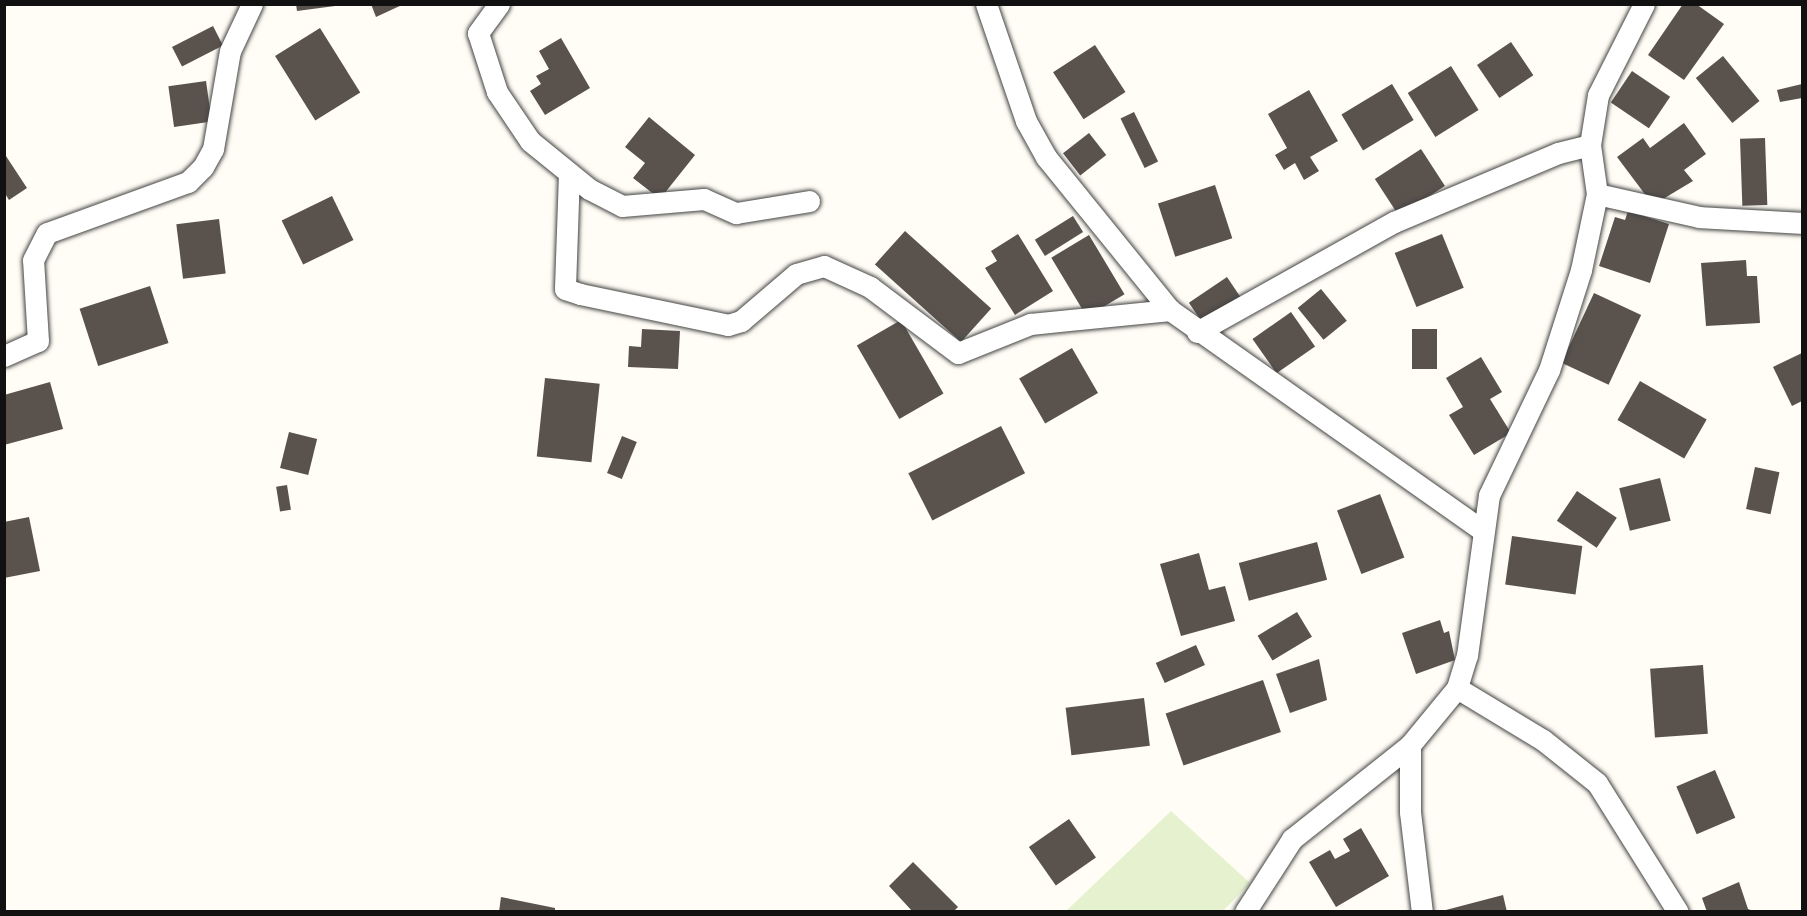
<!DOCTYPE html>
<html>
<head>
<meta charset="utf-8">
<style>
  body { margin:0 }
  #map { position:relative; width:1807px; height:916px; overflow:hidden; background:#fffdf5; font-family:"IBM Plex Serif",serif }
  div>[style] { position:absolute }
  .pitch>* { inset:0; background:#e6f2cf }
  .building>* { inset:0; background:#5a524d; transform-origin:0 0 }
  .roads { filter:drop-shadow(0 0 2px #444) drop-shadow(0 0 2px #444) }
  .minor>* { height:21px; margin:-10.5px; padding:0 10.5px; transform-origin:10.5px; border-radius:10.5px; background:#fff }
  span { translate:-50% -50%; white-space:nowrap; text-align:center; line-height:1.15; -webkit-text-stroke:6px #fff; paint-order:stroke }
  .frame { position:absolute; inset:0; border:6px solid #111; pointer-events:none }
</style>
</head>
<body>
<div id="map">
  <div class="pitch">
    <div style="clip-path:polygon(1171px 811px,1250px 883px,1223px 911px,1066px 911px)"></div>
  </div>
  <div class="building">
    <div style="clip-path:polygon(296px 4px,335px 4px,335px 6px,297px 11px)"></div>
    <div style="clip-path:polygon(371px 4px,404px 4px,376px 17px)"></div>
    <div style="clip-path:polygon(1683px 4px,1696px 4px,1724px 24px,1684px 80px,1648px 55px)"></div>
    <div style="left:213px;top:26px;width:22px;height:46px;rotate:63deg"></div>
    <div style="left:320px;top:28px;width:76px;height:53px;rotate:58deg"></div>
    <div style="clip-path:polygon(561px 38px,590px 88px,545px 115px,530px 91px,541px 84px,536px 76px,549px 69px,539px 51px)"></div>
    <div style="left:1511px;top:42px;width:40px;height:41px;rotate:56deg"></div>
    <div style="left:1095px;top:45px;width:56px;height:50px;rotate:57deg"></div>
    <div style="left:1723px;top:56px;width:58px;height:35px;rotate:51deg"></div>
    <div style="left:1451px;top:66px;width:52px;height:51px;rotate:58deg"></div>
    <div style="left:1632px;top:71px;width:46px;height:38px;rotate:34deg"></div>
    <div style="left:206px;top:81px;width:41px;height:38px;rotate:82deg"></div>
    <div style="left:1392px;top:84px;width:42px;height:59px;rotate:59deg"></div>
    <div style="clip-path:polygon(1802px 84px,1802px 98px,1780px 102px,1777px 90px)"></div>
    <div style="clip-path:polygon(1309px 90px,1338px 141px,1310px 157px,1319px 171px,1304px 180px,1295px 163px,1284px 170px,1275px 155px,1287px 148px,1268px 114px)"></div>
    <div style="left:1134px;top:112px;width:55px;height:15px;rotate:64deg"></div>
    <div style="clip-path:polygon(649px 117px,695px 155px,660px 199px,633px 178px,645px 163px,625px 147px)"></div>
    <div style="clip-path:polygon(1684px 123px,1706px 154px,1684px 170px,1693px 181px,1653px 205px,1617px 157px,1643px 138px,1650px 148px)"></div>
    <div style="left:1089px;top:133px;width:28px;height:33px;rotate:52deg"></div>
    <div style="left:1765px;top:138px;width:67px;height:25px;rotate:88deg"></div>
    <div style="left:1421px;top:149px;width:44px;height:55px;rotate:57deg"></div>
    <div style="clip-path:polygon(4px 153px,27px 188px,9px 200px,4px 192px)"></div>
    <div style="left:1215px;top:185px;width:56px;height:60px;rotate:72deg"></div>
    <div style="left:332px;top:196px;width:49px;height:56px;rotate:64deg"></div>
    <div style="clip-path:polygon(1628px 211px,1669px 224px,1650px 283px,1599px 266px,1615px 217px,1625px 220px)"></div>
    <div style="left:1073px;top:216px;width:19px;height:45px;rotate:58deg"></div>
    <div style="left:219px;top:219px;width:55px;height:43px;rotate:83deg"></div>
    <div style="left:905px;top:231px;width:116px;height:45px;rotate:42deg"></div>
    <div style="clip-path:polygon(1018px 234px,1053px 291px,1015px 315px,985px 268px,997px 261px,991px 251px)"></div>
    <div style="left:1442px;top:234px;width:58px;height:51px;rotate:68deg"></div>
    <div style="left:1089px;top:235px;width:69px;height:44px;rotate:59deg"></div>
    <div style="clip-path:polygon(1746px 260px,1747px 276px,1757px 276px,1760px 323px,1706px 326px,1701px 263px)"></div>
    <div style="left:1227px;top:277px;width:27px;height:46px;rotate:56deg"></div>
    <div style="left:150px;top:286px;width:60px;height:74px;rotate:72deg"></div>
    <div style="left:1321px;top:289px;width:41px;height:30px;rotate:51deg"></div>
    <div style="left:1594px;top:293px;width:52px;height:77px;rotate:25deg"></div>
    <div style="left:1291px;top:312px;width:42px;height:47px;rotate:55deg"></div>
    <div style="left:901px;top:320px;width:85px;height:51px;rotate:60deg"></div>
    <div style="clip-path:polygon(642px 329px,680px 331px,678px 369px,628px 367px,629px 346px,641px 347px)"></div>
    <div style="left:1412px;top:329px;width:25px;height:40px"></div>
    <div style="left:1072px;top:348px;width:52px;height:61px;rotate:60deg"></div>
    <div style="clip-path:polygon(1802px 353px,1802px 401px,1792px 406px,1773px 367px)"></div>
    <div style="clip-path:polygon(1481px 357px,1502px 392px,1490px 399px,1511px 433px,1474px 455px,1449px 415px,1463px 407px,1446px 378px)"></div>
    <div style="left:545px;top:378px;width:55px;height:79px;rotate:6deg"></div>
    <div style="left:1640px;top:381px;width:77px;height:45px;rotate:30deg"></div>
    <div style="clip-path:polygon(50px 382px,63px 429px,4px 445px,4px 395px)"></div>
    <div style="left:1001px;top:426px;width:53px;height:104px;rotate:63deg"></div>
    <div style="left:289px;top:432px;width:29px;height:37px;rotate:14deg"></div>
    <div style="left:622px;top:436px;width:16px;height:40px;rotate:22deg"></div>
    <div style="left:1755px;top:467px;width:25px;height:43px;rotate:12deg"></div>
    <div style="left:1660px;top:478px;width:44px;height:42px;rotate:76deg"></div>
    <div style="left:287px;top:485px;width:25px;height:11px;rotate:81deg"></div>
    <div style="left:1577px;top:491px;width:48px;height:36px;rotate:34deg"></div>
    <div style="left:1380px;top:494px;width:68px;height:46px;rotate:69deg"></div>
    <div style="clip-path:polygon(29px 517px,40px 571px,4px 578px,4px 522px)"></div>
    <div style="left:1512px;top:536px;width:71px;height:49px;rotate:8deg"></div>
    <div style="left:1317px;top:542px;width:39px;height:81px;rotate:75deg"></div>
    <div style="clip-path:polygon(1199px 553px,1209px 590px,1225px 586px,1235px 621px,1181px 636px,1160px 564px)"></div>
    <div style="left:1297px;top:612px;width:29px;height:46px;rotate:59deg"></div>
    <div style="clip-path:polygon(1440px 620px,1444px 633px,1449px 631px,1455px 660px,1416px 674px,1402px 633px)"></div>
    <div style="left:1196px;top:645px;width:22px;height:44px;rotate:66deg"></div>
    <div style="clip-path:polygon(1319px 659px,1327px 700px,1290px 713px,1276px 674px)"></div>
    <div style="left:1703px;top:665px;width:69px;height:53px;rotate:86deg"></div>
    <div style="left:1263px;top:680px;width:55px;height:103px;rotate:71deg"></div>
    <div style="left:1144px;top:698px;width:48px;height:79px;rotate:83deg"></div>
    <div style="left:1715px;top:770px;width:52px;height:42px;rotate:67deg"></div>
    <div style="left:1069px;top:819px;width:47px;height:49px;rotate:55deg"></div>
    <div style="clip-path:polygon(1361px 828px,1389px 876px,1336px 907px,1309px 862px,1330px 850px,1335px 859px,1350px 851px,1343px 839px)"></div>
    <div style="clip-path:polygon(913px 862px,958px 907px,953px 912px,913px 912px,889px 886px)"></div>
    <div style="clip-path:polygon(1739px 882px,1748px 909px,1756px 912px,1707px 912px,1702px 898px)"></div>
    <div style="clip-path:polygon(1503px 895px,1507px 912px,1442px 912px,1442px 911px)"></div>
    <div style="clip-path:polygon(501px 897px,555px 908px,555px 912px,499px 912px)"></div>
  </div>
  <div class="roads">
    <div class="minor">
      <div style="left:499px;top:4px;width:36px;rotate:126deg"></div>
      <div style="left:478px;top:33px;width:62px;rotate:72.1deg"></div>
      <div style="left:497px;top:92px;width:59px;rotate:56deg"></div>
      <div style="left:530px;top:141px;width:76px;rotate:39.1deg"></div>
      <div style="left:589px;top:189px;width:37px;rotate:27deg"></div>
      <div style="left:622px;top:206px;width:82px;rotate:-4.9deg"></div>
      <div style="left:704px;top:199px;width:35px;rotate:24deg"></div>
      <div style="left:736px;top:213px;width:74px;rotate:-9.3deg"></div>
      <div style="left:986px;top:4px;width:124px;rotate:71.1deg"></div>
      <div style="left:1026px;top:121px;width:41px;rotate:60.9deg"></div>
      <div style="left:1046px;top:157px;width:197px;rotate:51deg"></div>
      <div style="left:1170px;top:310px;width:380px;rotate:35.2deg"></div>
      <div style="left:1644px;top:4px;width:102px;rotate:116.8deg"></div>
      <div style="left:1598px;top:95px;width:51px;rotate:99.1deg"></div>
      <div style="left:1590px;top:145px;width:49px;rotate:81.9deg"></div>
      <div style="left:1597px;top:194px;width:78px;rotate:101.9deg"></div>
      <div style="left:1581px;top:270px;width:105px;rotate:107.7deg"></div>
      <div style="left:1549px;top:370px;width:139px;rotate:115.6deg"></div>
      <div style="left:1489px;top:495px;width:162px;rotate:97.8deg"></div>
      <div style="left:1467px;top:655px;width:34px;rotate:107deg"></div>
      <div style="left:1457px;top:688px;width:100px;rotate:31.2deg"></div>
      <div style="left:1543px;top:740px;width:69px;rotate:38.5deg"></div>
      <div style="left:1597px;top:783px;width:152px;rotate:57.9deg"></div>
      <div style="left:569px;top:173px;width:116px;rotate:92deg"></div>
      <div style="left:565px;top:289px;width:16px;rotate:18deg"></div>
      <div style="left:580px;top:294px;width:151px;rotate:11.8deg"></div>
      <div style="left:728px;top:325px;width:14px;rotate:-17deg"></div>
      <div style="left:741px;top:321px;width:72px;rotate:-40.5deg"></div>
      <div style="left:796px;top:274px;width:29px;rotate:-16deg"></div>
      <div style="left:824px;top:266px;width:51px;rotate:24.5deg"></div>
      <div style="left:870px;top:287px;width:110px;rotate:36.9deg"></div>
      <div style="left:958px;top:353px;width:78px;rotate:-21.9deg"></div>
      <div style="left:1030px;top:324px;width:141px;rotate:-5.7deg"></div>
      <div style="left:1597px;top:194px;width:105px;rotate:12.7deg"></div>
      <div style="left:1699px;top:217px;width:103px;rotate:3.3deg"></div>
      <div style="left:1197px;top:332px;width:226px;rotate:-29.2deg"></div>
      <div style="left:1394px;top:222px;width:178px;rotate:-22.8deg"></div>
      <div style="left:1558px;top:153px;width:33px;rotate:-14deg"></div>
      <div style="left:4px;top:356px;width:37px;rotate:-24deg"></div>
      <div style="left:38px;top:341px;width:81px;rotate:-93.5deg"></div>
      <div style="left:33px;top:260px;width:30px;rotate:-63deg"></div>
      <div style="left:47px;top:233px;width:150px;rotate:-19.9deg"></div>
      <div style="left:188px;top:182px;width:21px;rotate:-45deg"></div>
      <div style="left:203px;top:167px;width:21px;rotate:-61deg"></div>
      <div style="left:213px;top:149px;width:99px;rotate:-80.2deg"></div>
      <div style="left:230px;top:51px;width:52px;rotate:-64.9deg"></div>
      <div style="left:1410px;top:745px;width:67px;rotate:90deg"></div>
      <div style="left:1410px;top:812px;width:101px;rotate:83.2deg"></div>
      <div style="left:1245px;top:912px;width:87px;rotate:-57.2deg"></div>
      <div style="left:1292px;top:839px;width:151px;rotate:-38.5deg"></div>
      <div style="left:1410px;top:745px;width:74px;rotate:-50.5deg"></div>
    </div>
  </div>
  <div class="frame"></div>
</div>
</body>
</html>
